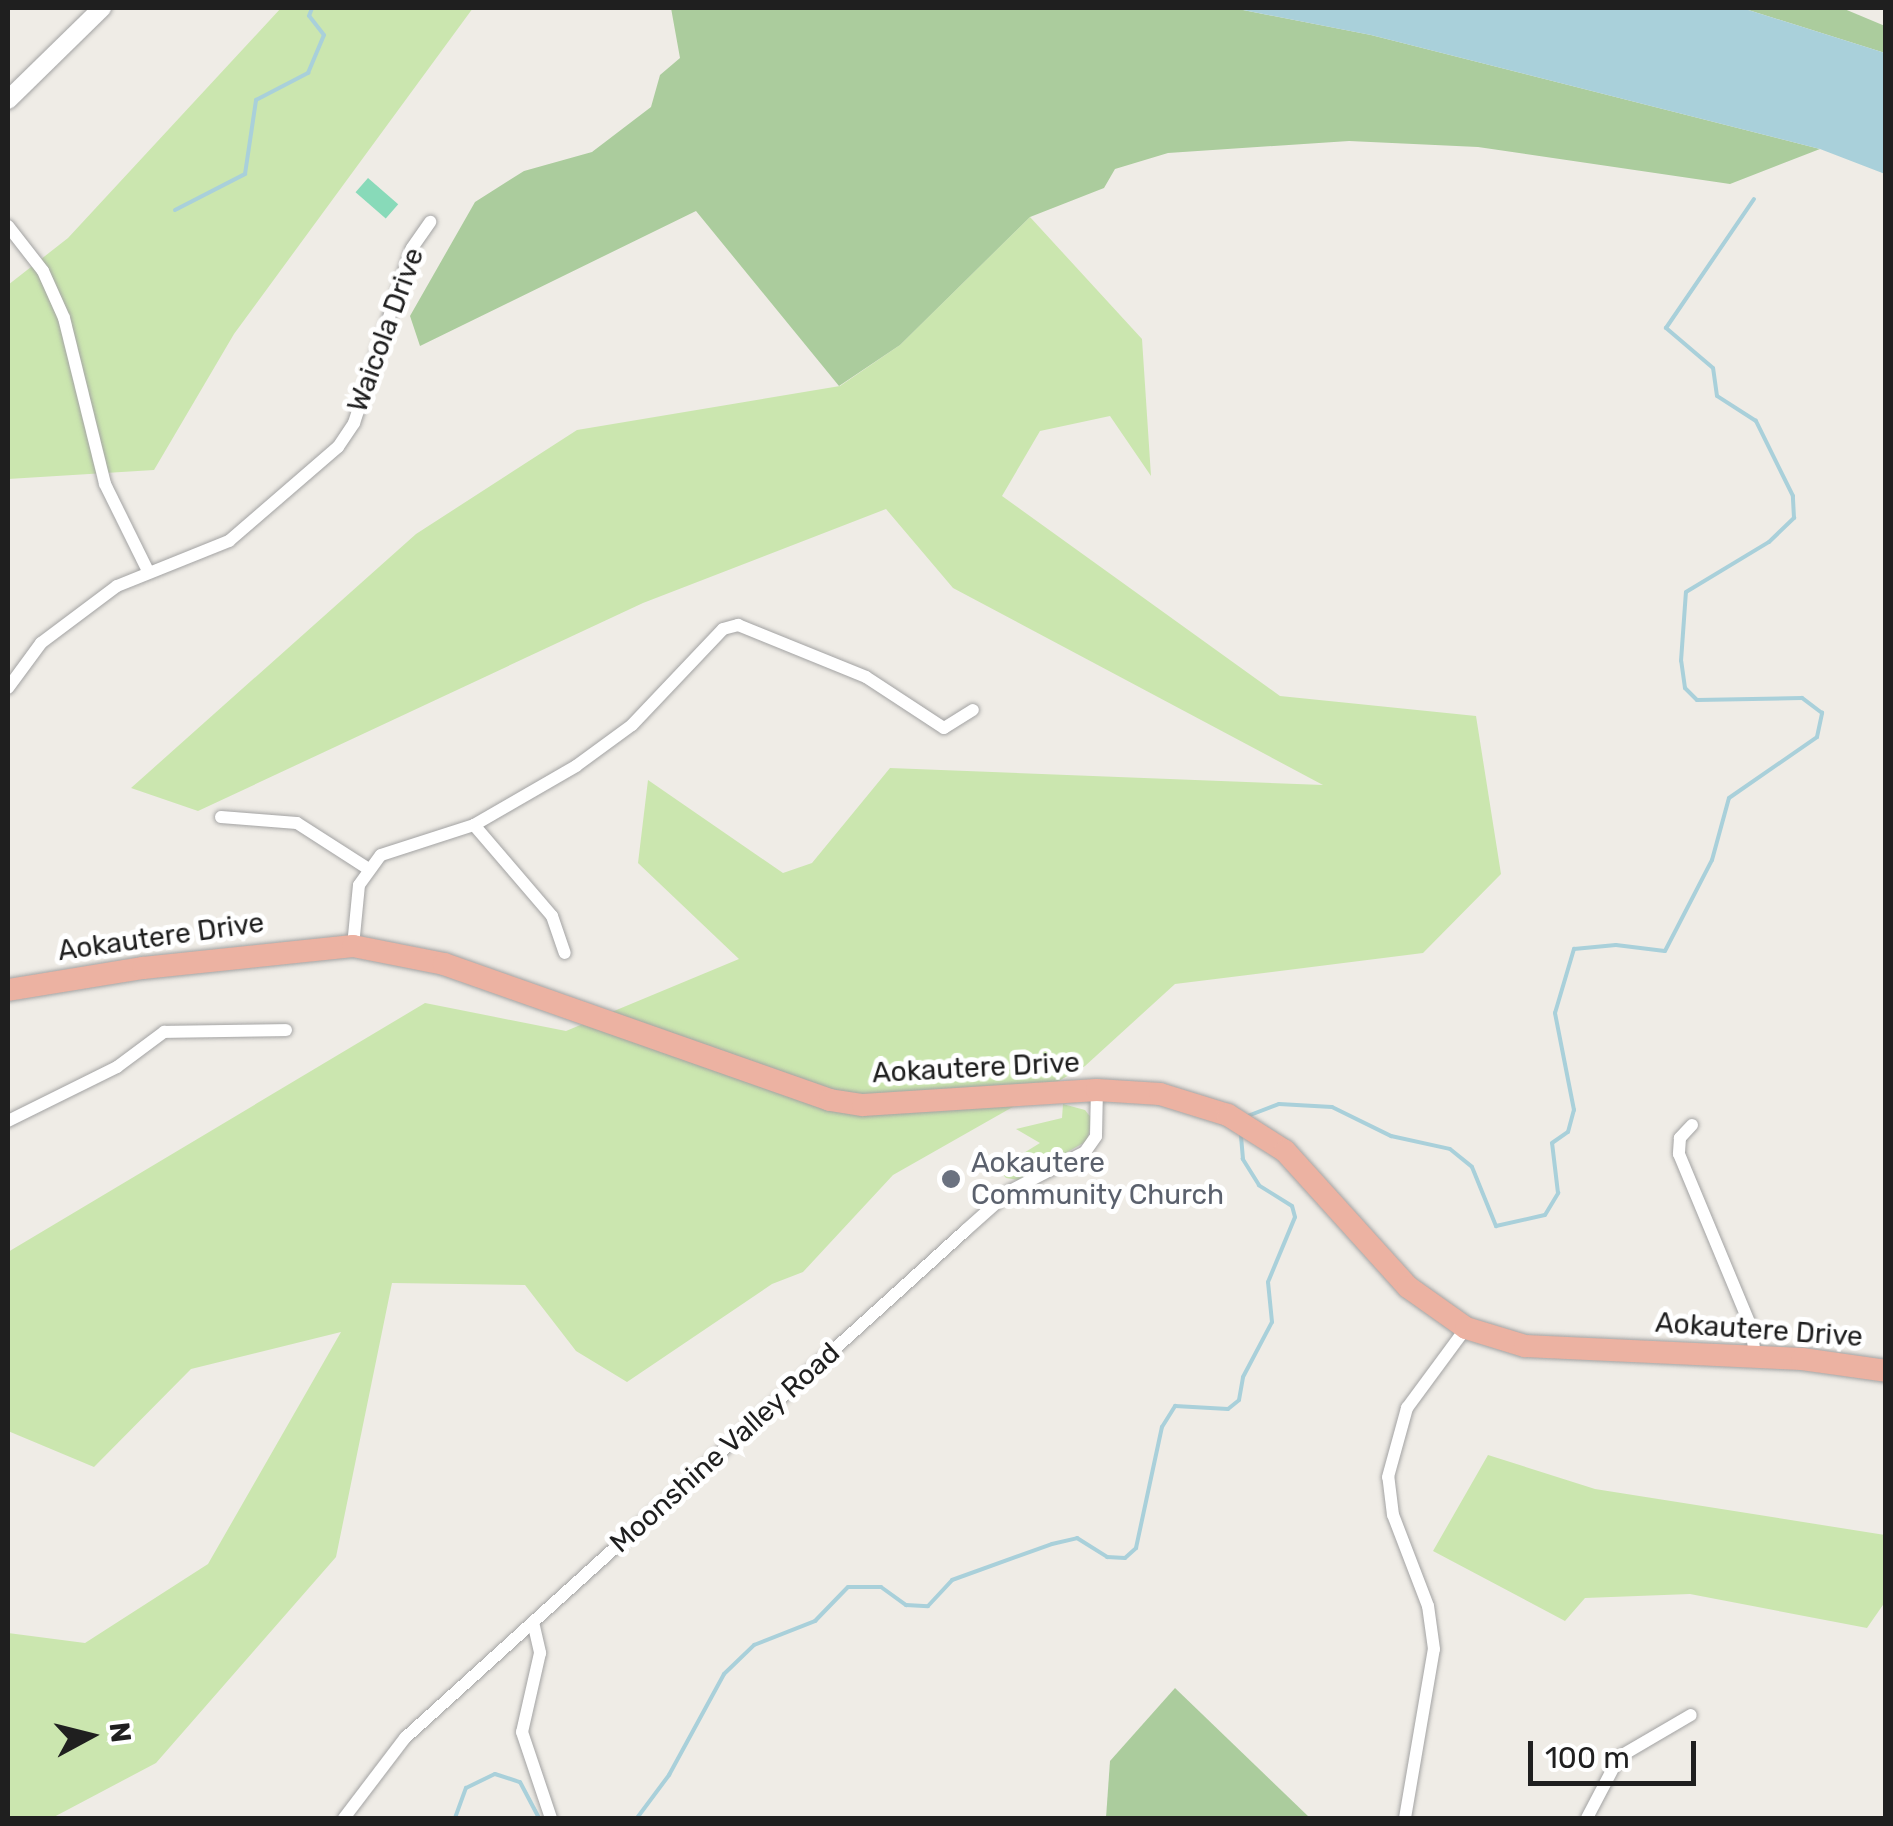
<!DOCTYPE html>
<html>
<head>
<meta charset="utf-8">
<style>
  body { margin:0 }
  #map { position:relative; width:1893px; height:1826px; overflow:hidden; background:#efece6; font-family:Rubik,sans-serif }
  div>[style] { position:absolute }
  .grass>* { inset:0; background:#cbe6af }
  .forest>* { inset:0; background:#abcc9d }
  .pitch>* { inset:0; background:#88dab9; transform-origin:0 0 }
  .water>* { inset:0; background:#a9d0da }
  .stream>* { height:4px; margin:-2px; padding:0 2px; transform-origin:2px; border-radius:2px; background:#a9d0da }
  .roads { filter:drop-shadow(0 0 2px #a3a3a3) drop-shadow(0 0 2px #a3a3a3) }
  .minor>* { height:12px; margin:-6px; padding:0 6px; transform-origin:6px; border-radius:6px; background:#fff }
  .tertiary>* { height:18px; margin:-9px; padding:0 9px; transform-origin:9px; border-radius:9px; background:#fff }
  .trunk>* { height:22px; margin:-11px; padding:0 11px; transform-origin:11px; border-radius:11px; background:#ecb2a2 }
  .dots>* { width:28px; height:28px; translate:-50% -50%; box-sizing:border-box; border:5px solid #fff; border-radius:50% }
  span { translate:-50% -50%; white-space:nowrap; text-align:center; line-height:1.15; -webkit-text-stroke:10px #fff; paint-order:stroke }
  .street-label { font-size:28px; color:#1f1f1f }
  .worship-label { font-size:28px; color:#5b616d }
  .left { translate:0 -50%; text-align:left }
  .frame { position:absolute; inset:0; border:10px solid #1f1f1f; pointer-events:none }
  .north { position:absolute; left:40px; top:1686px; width:100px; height:100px; -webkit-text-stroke:8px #fff; paint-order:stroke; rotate:83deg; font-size:28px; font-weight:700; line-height:40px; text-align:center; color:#1f1f1f }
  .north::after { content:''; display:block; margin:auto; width:35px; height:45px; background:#1f1f1f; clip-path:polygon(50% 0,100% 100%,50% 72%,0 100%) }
  .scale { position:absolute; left:1528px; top:1741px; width:168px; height:45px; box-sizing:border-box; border:5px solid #1f1f1f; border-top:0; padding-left:12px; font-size:30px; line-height:35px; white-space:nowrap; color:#1f1f1f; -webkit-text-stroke:8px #fff; paint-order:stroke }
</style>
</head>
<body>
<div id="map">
  <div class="grass">
    <div style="clip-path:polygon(281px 8px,473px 8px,234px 334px,154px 470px,8px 479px,8px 285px,68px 238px)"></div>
    <div style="clip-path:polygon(1030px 217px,1142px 339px,1151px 476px,1110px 416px,1040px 431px,1002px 496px,1280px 696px,1476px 716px,1501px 874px,1423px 953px,1175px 984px,1085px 1066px,893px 1175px,803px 1272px,772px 1284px,627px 1382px,576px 1351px,525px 1285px,392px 1283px,336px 1557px,156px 1763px,52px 1818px,8px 1818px,8px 1633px,85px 1643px,208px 1564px,341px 1332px,191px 1369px,94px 1467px,8px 1431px,8px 1252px,425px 1003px,566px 1031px,739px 959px,638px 863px,648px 780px,783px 873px,812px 863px,890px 768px,1323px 785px,953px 588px,886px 509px,643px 603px,198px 811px,131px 788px,416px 534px,577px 430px,840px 386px,900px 345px)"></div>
    <div style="clip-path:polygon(1063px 1104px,1085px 1110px,1092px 1119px,1087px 1141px,1018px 1180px,1006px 1178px,998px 1169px,1040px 1143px,1016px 1129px,1062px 1118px)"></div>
    <div style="clip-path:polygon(1488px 1455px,1595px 1489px,1885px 1535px,1885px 1602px,1867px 1628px,1690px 1594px,1585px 1598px,1565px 1621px,1433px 1551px)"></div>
  </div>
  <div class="forest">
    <div style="clip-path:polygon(671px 8px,1233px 8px,1371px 35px,1820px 149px,1730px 184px,1478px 147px,1349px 141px,1168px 153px,1115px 169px,1104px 188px,1030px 217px,900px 345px,839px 386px,696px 211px,420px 346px,410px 316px,475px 202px,524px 171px,592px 152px,651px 107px,660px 75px,680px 58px)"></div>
    <div style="clip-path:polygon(1742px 8px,1842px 8px,1885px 26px,1885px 53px)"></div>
    <div style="clip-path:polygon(1175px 1688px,1310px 1818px,1106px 1818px,1110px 1761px)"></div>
  </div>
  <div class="pitch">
    <div style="left:368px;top:178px;width:40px;height:19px;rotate:41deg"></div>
  </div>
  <div class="water">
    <div style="clip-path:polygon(1233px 8px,1742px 8px,1885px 53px,1885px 174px,1820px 149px,1371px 35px)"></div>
  </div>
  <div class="stream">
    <div style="left:175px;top:210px;width:79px;rotate:-27.2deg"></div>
    <div style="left:245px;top:174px;width:75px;rotate:-81.5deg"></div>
    <div style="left:256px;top:100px;width:59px;rotate:-27.4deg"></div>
    <div style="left:308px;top:73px;width:41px;rotate:-67.2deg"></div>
    <div style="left:324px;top:35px;width:24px;rotate:-128deg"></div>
    <div style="left:309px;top:16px;width:9px;rotate:-69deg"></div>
    <div style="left:1245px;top:1117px;width:36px;rotate:-21deg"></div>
    <div style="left:1279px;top:1104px;width:53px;rotate:3.2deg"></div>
    <div style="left:1332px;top:1107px;width:66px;rotate:26.2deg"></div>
    <div style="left:1391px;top:1136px;width:60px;rotate:12.4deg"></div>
    <div style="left:1450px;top:1149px;width:28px;rotate:39deg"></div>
    <div style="left:1472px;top:1167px;width:64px;rotate:67.9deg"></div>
    <div style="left:1496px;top:1226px;width:50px;rotate:-12.7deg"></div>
    <div style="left:1545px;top:1215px;width:26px;rotate:-59deg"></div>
    <div style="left:1558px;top:1193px;width:50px;rotate:-96.8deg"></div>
    <div style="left:1552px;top:1143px;width:19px;rotate:-35deg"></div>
    <div style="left:1568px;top:1132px;width:23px;rotate:-75deg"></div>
    <div style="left:1574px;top:1110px;width:99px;rotate:-101.1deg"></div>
    <div style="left:1555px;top:1013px;width:67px;rotate:-73.5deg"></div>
    <div style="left:1574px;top:949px;width:42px;rotate:-5.4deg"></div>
    <div style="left:1616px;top:945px;width:49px;rotate:7deg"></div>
    <div style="left:1665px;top:951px;width:102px;rotate:-62.7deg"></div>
    <div style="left:1712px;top:860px;width:64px;rotate:-74.7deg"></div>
    <div style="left:1729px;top:798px;width:107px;rotate:-34.7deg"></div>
    <div style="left:1817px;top:737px;width:25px;rotate:-78deg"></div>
    <div style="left:1822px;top:713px;width:25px;rotate:-143deg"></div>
    <div style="left:1802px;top:698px;width:105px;rotate:178.9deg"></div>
    <div style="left:1697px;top:700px;width:17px;rotate:-135deg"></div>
    <div style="left:1685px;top:688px;width:27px;rotate:-98deg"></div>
    <div style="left:1681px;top:661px;width:69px;rotate:-85.9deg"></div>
    <div style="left:1686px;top:592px;width:97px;rotate:-31.1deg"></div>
    <div style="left:1769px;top:542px;width:35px;rotate:-44deg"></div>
    <div style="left:1794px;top:518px;width:22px;rotate:-93deg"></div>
    <div style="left:1793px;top:496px;width:84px;rotate:-116.3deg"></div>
    <div style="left:1756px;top:421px;width:46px;rotate:-147.3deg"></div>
    <div style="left:1717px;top:396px;width:28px;rotate:-98deg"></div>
    <div style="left:1713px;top:368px;width:62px;rotate:-139.6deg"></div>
    <div style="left:1666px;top:328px;width:156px;rotate:-55.7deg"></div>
    <div style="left:455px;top:1818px;width:32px;rotate:-70deg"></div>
    <div style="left:466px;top:1788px;width:32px;rotate:-26deg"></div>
    <div style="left:495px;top:1774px;width:26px;rotate:18deg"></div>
    <div style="left:520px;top:1782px;width:41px;rotate:62.2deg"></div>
    <div style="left:637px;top:1818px;width:54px;rotate:-53.3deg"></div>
    <div style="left:669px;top:1775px;width:115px;rotate:-61.4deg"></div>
    <div style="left:724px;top:1674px;width:42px;rotate:-44deg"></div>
    <div style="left:754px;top:1645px;width:66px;rotate:-21.5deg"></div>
    <div style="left:815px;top:1621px;width:47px;rotate:-45.9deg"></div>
    <div style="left:848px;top:1587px;width:33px"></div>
    <div style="left:881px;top:1587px;width:31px;rotate:36deg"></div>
    <div style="left:906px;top:1605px;width:22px;rotate:3deg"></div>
    <div style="left:928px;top:1606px;width:35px;rotate:-47deg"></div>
    <div style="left:952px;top:1580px;width:106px;rotate:-19.8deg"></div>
    <div style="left:1052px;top:1544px;width:26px;rotate:-13deg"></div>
    <div style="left:1077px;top:1538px;width:36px;rotate:32deg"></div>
    <div style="left:1107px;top:1557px;width:18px;rotate:3deg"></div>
    <div style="left:1125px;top:1558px;width:15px;rotate:-42deg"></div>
    <div style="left:1136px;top:1548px;width:124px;rotate:-77.9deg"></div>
    <div style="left:1162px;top:1427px;width:25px;rotate:-58deg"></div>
    <div style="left:1175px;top:1406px;width:53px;rotate:3.2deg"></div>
    <div style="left:1228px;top:1409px;width:14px;rotate:-39deg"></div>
    <div style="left:1239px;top:1400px;width:23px;rotate:-80deg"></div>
    <div style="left:1243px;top:1377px;width:62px;rotate:-62.2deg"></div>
    <div style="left:1272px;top:1322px;width:40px;rotate:-95.7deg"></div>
    <div style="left:1268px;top:1282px;width:70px;rotate:-67.4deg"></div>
    <div style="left:1295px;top:1217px;width:11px;rotate:-105deg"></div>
    <div style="left:1292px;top:1206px;width:39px;rotate:-148deg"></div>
    <div style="left:1259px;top:1185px;width:31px;rotate:-122deg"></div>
    <div style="left:1243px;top:1159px;width:23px;rotate:-95deg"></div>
  </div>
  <div class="roads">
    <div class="minor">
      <div style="left:8px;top:226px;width:57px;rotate:52.1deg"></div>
      <div style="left:43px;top:271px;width:51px;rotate:65.9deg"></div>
      <div style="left:64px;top:318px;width:171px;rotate:76.1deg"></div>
      <div style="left:105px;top:484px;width:95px;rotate:63.7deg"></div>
      <div style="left:8px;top:688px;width:56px;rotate:-53.7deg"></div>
      <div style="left:41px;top:643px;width:95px;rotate:-36.9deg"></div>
      <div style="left:117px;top:586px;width:121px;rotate:-21.9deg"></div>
      <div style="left:229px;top:541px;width:144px;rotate:-40.8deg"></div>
      <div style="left:338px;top:447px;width:29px;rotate:-56deg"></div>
      <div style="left:354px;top:423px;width:184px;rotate:-71.7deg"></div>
      <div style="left:412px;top:248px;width:32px;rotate:-55deg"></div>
      <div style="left:221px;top:817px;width:76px;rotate:4.5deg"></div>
      <div style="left:297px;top:823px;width:83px;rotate:32.7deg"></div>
      <div style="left:474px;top:825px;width:120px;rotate:49.4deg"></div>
      <div style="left:552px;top:916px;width:39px;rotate:71deg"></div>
      <div style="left:353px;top:946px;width:61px;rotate:-84.4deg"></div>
      <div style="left:359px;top:885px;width:37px;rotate:-54deg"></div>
      <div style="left:381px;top:855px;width:98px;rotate:-17.9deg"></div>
      <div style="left:474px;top:825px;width:118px;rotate:-30deg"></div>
      <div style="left:576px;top:766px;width:69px;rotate:-36.2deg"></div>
      <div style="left:632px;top:725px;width:132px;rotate:-46.5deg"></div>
      <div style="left:723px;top:629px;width:16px;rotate:-15deg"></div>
      <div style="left:738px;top:625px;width:138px;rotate:22.1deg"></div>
      <div style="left:866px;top:677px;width:93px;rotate:33.2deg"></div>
      <div style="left:944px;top:728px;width:34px;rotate:-32deg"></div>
      <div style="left:8px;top:1121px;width:122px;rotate:-26.4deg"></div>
      <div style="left:117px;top:1067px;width:59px;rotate:-36.7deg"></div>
      <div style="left:164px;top:1032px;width:122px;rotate:-0.9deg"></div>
      <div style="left:1692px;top:1125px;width:18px;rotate:133deg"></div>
      <div style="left:1680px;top:1138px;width:16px;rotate:94deg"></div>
      <div style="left:1679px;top:1154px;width:187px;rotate:67.4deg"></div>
      <div style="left:1751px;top:1327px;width:29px;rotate:82deg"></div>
      <div style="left:533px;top:1622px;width:32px;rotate:77deg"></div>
      <div style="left:540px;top:1653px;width:81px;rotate:102.8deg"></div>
      <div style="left:522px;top:1732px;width:91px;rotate:71.4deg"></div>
      <div style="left:344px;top:1818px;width:101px;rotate:-52.7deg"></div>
      <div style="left:405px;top:1738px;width:757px;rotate:-42.16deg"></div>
      <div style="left:966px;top:1230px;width:59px;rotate:-41.6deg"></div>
      <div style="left:1010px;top:1191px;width:85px;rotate:-27.5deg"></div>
      <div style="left:1085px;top:1152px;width:19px;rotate:-55deg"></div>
      <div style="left:1096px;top:1136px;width:46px;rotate:-88.8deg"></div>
      <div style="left:1405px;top:1818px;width:171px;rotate:-80.3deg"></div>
      <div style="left:1434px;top:1649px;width:43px;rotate:-97.9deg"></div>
      <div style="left:1428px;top:1606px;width:97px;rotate:-111deg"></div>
      <div style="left:1393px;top:1515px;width:38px;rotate:-97deg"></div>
      <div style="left:1388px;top:1477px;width:72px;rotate:-74.6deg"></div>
      <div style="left:1407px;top:1408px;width:99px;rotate:-53.6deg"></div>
      <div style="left:1587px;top:1818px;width:69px;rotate:-62.3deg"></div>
      <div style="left:1619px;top:1757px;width:83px;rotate:-30.3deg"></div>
    </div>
    <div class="tertiary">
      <div style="left:8px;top:100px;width:132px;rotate:-44.4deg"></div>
    </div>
    <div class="trunk">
      <div style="left:8px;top:990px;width:137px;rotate:-9.3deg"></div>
      <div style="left:143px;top:968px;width:211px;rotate:-6deg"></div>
      <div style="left:353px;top:946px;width:93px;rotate:11.2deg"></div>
      <div style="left:444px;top:964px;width:409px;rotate:19.4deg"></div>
      <div style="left:830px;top:1100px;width:33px;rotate:9deg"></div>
      <div style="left:863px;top:1105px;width:234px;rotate:-3.7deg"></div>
      <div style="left:1097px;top:1090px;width:63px;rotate:3.6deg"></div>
      <div style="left:1160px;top:1094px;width:71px;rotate:17.2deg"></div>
      <div style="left:1228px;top:1115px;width:67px;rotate:32.3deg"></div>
      <div style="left:1285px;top:1151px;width:183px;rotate:47.9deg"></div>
      <div style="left:1408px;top:1287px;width:71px;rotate:35.3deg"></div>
      <div style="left:1466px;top:1328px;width:62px;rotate:17deg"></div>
      <div style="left:1525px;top:1346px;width:277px;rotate:2.7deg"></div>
      <div style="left:1802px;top:1359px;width:85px;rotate:8.1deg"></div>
    </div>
  </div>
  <div class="dots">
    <div style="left:951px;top:1179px;background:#6b7280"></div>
  </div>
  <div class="street-label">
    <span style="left:386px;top:330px;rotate:-70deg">Waicola Drive</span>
    <span style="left:161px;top:937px;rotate:-8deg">Aokautere Drive</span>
    <span style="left:976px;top:1068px;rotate:-3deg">Aokautere Drive</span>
    <span style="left:1759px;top:1330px;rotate:4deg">Aokautere Drive</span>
    <span style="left:725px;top:1448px;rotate:-42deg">Moonshine Valley Road</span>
  </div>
  <div class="worship-label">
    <span class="left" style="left:971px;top:1179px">Aokautere<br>Community Church</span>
  </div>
  <div class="frame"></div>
  <div class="north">N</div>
  <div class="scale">100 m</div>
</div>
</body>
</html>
